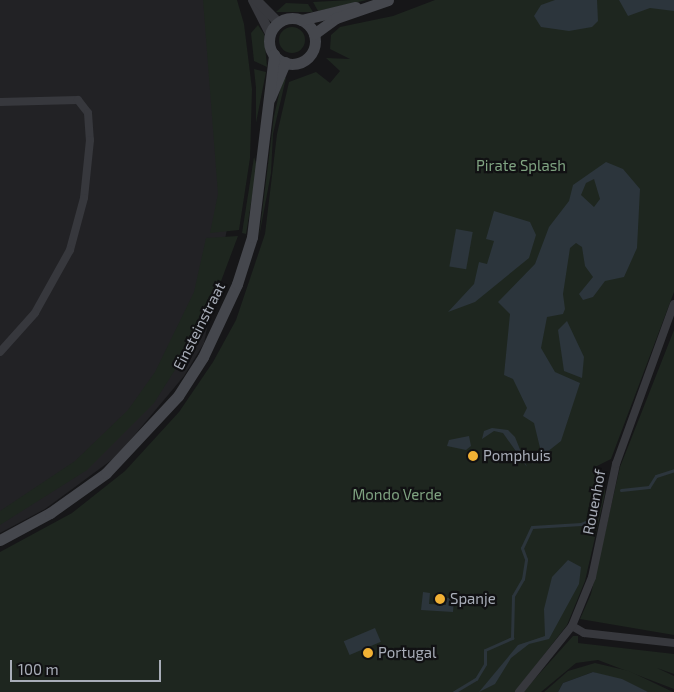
<!DOCTYPE html>
<html>
<head>
<meta charset="utf-8">
<style>
  body { margin:0 }
  #map { position:relative; width:674px; height:692px; overflow:hidden; background:#161618; font-family:"Exo 2",sans-serif }
  div>[style] { position:absolute }
  .built>* { inset:0; background:#222225 }
  .green>* { inset:0; background:#1e261f }
  .round { border-radius:50% }
  .water>* { inset:0; background:#2c353c; transform-origin:0 0 }
  .stream>* { height:3px; margin:-1.5px; padding:0 1.5px; transform-origin:1.5px; border-radius:1.5px; background:#2c353c }
  .minor>* { height:8px; margin:-4px; padding:0 4px; transform-origin:4px; border-radius:4px; background:#37383d }
  .tertiary>* { height:10px; margin:-5px; padding:0 5px; transform-origin:5px; border-radius:5px; background:#37383d }
  .secondary>* { height:11px; margin:-5.5px; padding:0 5.5px; transform-origin:5.5px; border-radius:5.5px; background:#45474d }
  .secondary>.ring { margin:-5.5px; padding:0; box-sizing:content-box; background:none; border:11px solid #45474d; border-radius:50% }
  .dots>* { width:14px; height:14px; translate:-50% -50%; box-sizing:border-box; border:2px solid #111113; border-radius:50% }
  span { translate:-50% -50%; white-space:nowrap; text-align:center; line-height:1.15; -webkit-text-stroke:4.5px #111113; paint-order:stroke }
  .park-label { font-size:15px; color:#7fa381 }
  .street-label { font-size:15px; color:#a8adb8 }
  .poi-label { font-size:15px; color:#a8adb8 }
  .left { translate:0 -50%; text-align:left }
  .scale { position:absolute; left:10px; top:660px; width:151px; height:22px; box-sizing:border-box; border:2px solid #a8adb8; border-top:0; padding-left:6px; font-size:15px; line-height:18px; white-space:nowrap; color:#a8adb8; -webkit-text-stroke:4px #111113; paint-order:stroke }
</style>
</head>
<body>
<div id="map">
  <div class="built">
    <div style="clip-path:polygon(0 0,233px 0,239px 170px,204px 343px,184px 376px,117px 456px,45px 509px,0 533px)"></div>
  </div>
  <div class="green">
    <div style="clip-path:polygon(203px 0,237px 0,244px 24px,252px 89px,250px 158px,239px 230px,210px 233px,218px 194px)"></div>
    <div style="clip-path:polygon(367px 0,318px 11px,313px 2px,351px 0)"></div>
    <div style="clip-path:polygon(435px 0,674px 0,674px 292px,611px 459px,593px 468px,595px 477px,604px 481px,605px 494px,585px 581px,567px 625px,515px 692px,0 692px,0 552px,72px 513px,125px 471px,179px 412px,213px 362px,236px 320px,265px 234px,277px 134px,289px 82px,316px 72px,330px 83px,340px 71px,326px 58px,350px 59px,330px 49px,331px 35px,340px 27px,393px 16px)"></div>
    <div style="clip-path:polygon(286px 3px,308px 4px,313px 12px,276px 12px)"></div>
    <div style="clip-path:polygon(258px 25px,264px 34px,267px 67px,254px 61px,251px 33px)"></div>
    <div class="round" style="left:279px;top:27px;width:26px;height:26px"></div>
    <div style="clip-path:polygon(254px 69px,266px 72px,256px 123px,256px 88px)"></div>
    <div style="clip-path:polygon(283px 77px,286px 78px,273px 134px,271px 173px,259px 237px,274px 116px)"></div>
    <div style="clip-path:polygon(254px 157px,257px 166px,246px 234px,242px 233px)"></div>
    <div style="clip-path:polygon(238px 236px,206px 321px,154px 403px,87px 470px,0 525px,0 511px,75px 461px,128px 410px,155px 372px,194px 292px,206px 238px)"></div>
    <div style="clip-path:polygon(674px 330px,674px 635px,580px 619px,591px 594px,620px 467px)"></div>
    <div style="clip-path:polygon(573px 636px,578px 636px,578px 643px,674px 654px,674px 674px,657px 668px,674px 676px,674px 689px,598px 660px,576px 663px,541px 692px,523px 692px)"></div>
    <div style="clip-path:polygon(595px 663px,629px 671px,673px 692px,648px 692px,593px 672px,563px 683px,558px 692px,544px 692px,568px 671px)"></div>
  </div>
  <div class="water">
    <div style="clip-path:polygon(555px 0,597px 0,598px 21px,592px 27px,569px 31px,541px 27px,534px 16px,541px 5px)"></div>
    <div style="clip-path:polygon(619px 0,674px 0,674px 11px,650px 8px,628px 16px)"></div>
    <div style="clip-path:polygon(evenodd,606px 162px,623px 169px,640px 189px,637px 248px,624px 277px,605px 281px,593px 297px,583px 300px,579px 294px,593px 277px,585px 266px,582px 247px,576px 243px,570px 248px,563px 294px,565px 309px,563px 314px,547px 317px,541px 348px,555px 372px,580px 383px,561px 441px,542px 456px,534px 423px,523px 416px,527px 408px,513px 379px,504px 375px,510px 314px,498px 302px,535px 264px,549px 227px,569px 201px,573px 185px,606px 162px,594px 179px,600px 199px,594px 207px,581px 195px,586px 183px,594px 179px)"></div>
    <div style="clip-path:polygon(494px 211px,530px 222px,536px 235px,529px 258px,475px 302px,448px 312px,474px 284px,479px 262px,487px 264px,494px 241px,486px 239px)"></div>
    <div style="left:456px;top:229px;width:17px;height:38px;rotate:10deg"></div>
    <div style="clip-path:polygon(567px 321px,584px 357px,582px 378px,564px 371px,558px 330px)"></div>
    <div style="clip-path:polygon(492px 428px,508px 430px,515px 437px,527px 467px,503px 433px,494px 431px,482px 439px,484px 431px)"></div>
    <div style="clip-path:polygon(469px 436px,471px 446px,466px 450px,447px 446px,449px 440px)"></div>
    <div style="clip-path:polygon(568px 560px,581px 567px,579px 584px,549px 639px,529px 644px,511px 658px,495px 684px,479px 692px,518px 645px,545px 636px,544px 609px,552px 577px)"></div>
    <div style="clip-path:polygon(423px 592px,430px 593px,429px 604px,446px 605px,446px 598px,454px 598px,453px 612px,421px 610px)"></div>
    <div style="left:375px;top:628px;width:15px;height:34px;rotate:67deg"></div>
    <div style="clip-path:polygon(593px 672px,622px 679px,648px 692px,558px 692px,563px 683px)"></div>
  </div>
  <div class="stream">
    <div style="left:621px;top:490px;width:28px;rotate:-6deg"></div>
    <div style="left:649px;top:487px;width:13px;rotate:-58deg"></div>
    <div style="left:656px;top:476px;width:19px;rotate:-18deg"></div>
    <div style="left:454px;top:692px;width:26px;rotate:-31deg"></div>
    <div style="left:476px;top:679px;width:17px;rotate:-59deg"></div>
    <div style="left:485px;top:664px;width:14px;rotate:-90deg"></div>
    <div style="left:485px;top:650px;width:30px;rotate:-24deg"></div>
    <div style="left:512px;top:638px;width:42px;rotate:-88.6deg"></div>
    <div style="left:513px;top:596px;width:20px;rotate:-60deg"></div>
    <div style="left:523px;top:579px;width:20px;rotate:-81deg"></div>
    <div style="left:526px;top:559px;width:12px;rotate:-110deg"></div>
    <div style="left:522px;top:548px;width:23px;rotate:-65deg"></div>
    <div style="left:532px;top:527px;width:49px;rotate:-3.5deg"></div>
    <div style="left:581px;top:524px;width:15px;rotate:-23deg"></div>
  </div>
  <div class="minor">
    <div style="left:0;top:102px;width:78px;rotate:-1.5deg"></div>
    <div style="left:78px;top:100px;width:16px;rotate:52deg"></div>
    <div style="left:88px;top:113px;width:27px;rotate:86deg"></div>
    <div style="left:90px;top:140px;width:58px;rotate:95.9deg"></div>
    <div style="left:84px;top:198px;width:54px;rotate:105.1deg"></div>
    <div style="left:70px;top:250px;width:72px;rotate:119.1deg"></div>
    <div style="left:35px;top:313px;width:52px;rotate:131.9deg"></div>
    <div style="left:572px;top:626px;width:14px;rotate:30deg"></div>
    <div style="left:584px;top:633px;width:91px;rotate:6.3deg"></div>
    <div style="left:519px;top:692px;width:85px;rotate:-51.2deg"></div>
    <div style="left:572px;top:626px;width:53px;rotate:-67.8deg"></div>
    <div style="left:592px;top:577px;width:116px;rotate:-78deg"></div>
    <div style="left:616px;top:464px;width:170px;rotate:-70.1deg"></div>
  </div>
  <div class="tertiary">
    <div style="left:253px;top:0;width:38px;rotate:63deg"></div>
    <div style="left:256px;top:0;width:31px;rotate:45deg"></div>
  </div>
  <div class="secondary">
    <div class="ring" style="left:269px;top:18px;width:35px;height:35px"></div>
    <div style="left:301px;top:20px;width:56px;rotate:-13.5deg"></div>
    <div style="left:314px;top:34px;width:27px;rotate:-36deg"></div>
    <div style="left:336px;top:18px;width:55px;rotate:-19.1deg"></div>
    <div style="left:270px;top:98px;width:39px;rotate:-67deg"></div>
    <div style="left:0;top:540px;width:57px;rotate:-28.4deg"></div>
    <div style="left:50px;top:513px;width:69px;rotate:-35.5deg"></div>
    <div style="left:106px;top:473px;width:105px;rotate:-46.9deg"></div>
    <div style="left:178px;top:396px;width:46px;rotate:-57.3deg"></div>
    <div style="left:203px;top:357px;width:81px;rotate:-65deg"></div>
    <div style="left:237px;top:284px;width:49px;rotate:-72.3deg"></div>
    <div style="left:252px;top:237px;width:184px;rotate:-83.1deg"></div>
  </div>
  <div class="dots">
    <div style="left:473px;top:456px;background:#f2b134"></div>
    <div style="left:440px;top:599px;background:#f2b134"></div>
    <div style="left:368px;top:653px;background:#f2b134"></div>
  </div>
  <div class="park-label">
    <span style="left:521px;top:166px">Pirate Splash</span>
    <span style="left:397px;top:495px">Mondo Verde</span>
  </div>
  <div class="street-label">
    <span style="left:199px;top:326px;rotate:-63deg">Einsteinstraat</span>
    <span style="left:594px;top:502px;rotate:-79deg">Rouenhof</span>
  </div>
  <div class="poi-label">
    <span class="left" style="left:483px;top:456px">Pomphuis</span>
    <span class="left" style="left:450px;top:599px">Spanje</span>
    <span class="left" style="left:378px;top:653px">Portugal</span>
  </div>
  <div class="scale">100 m</div>
</div>
</body>
</html>
